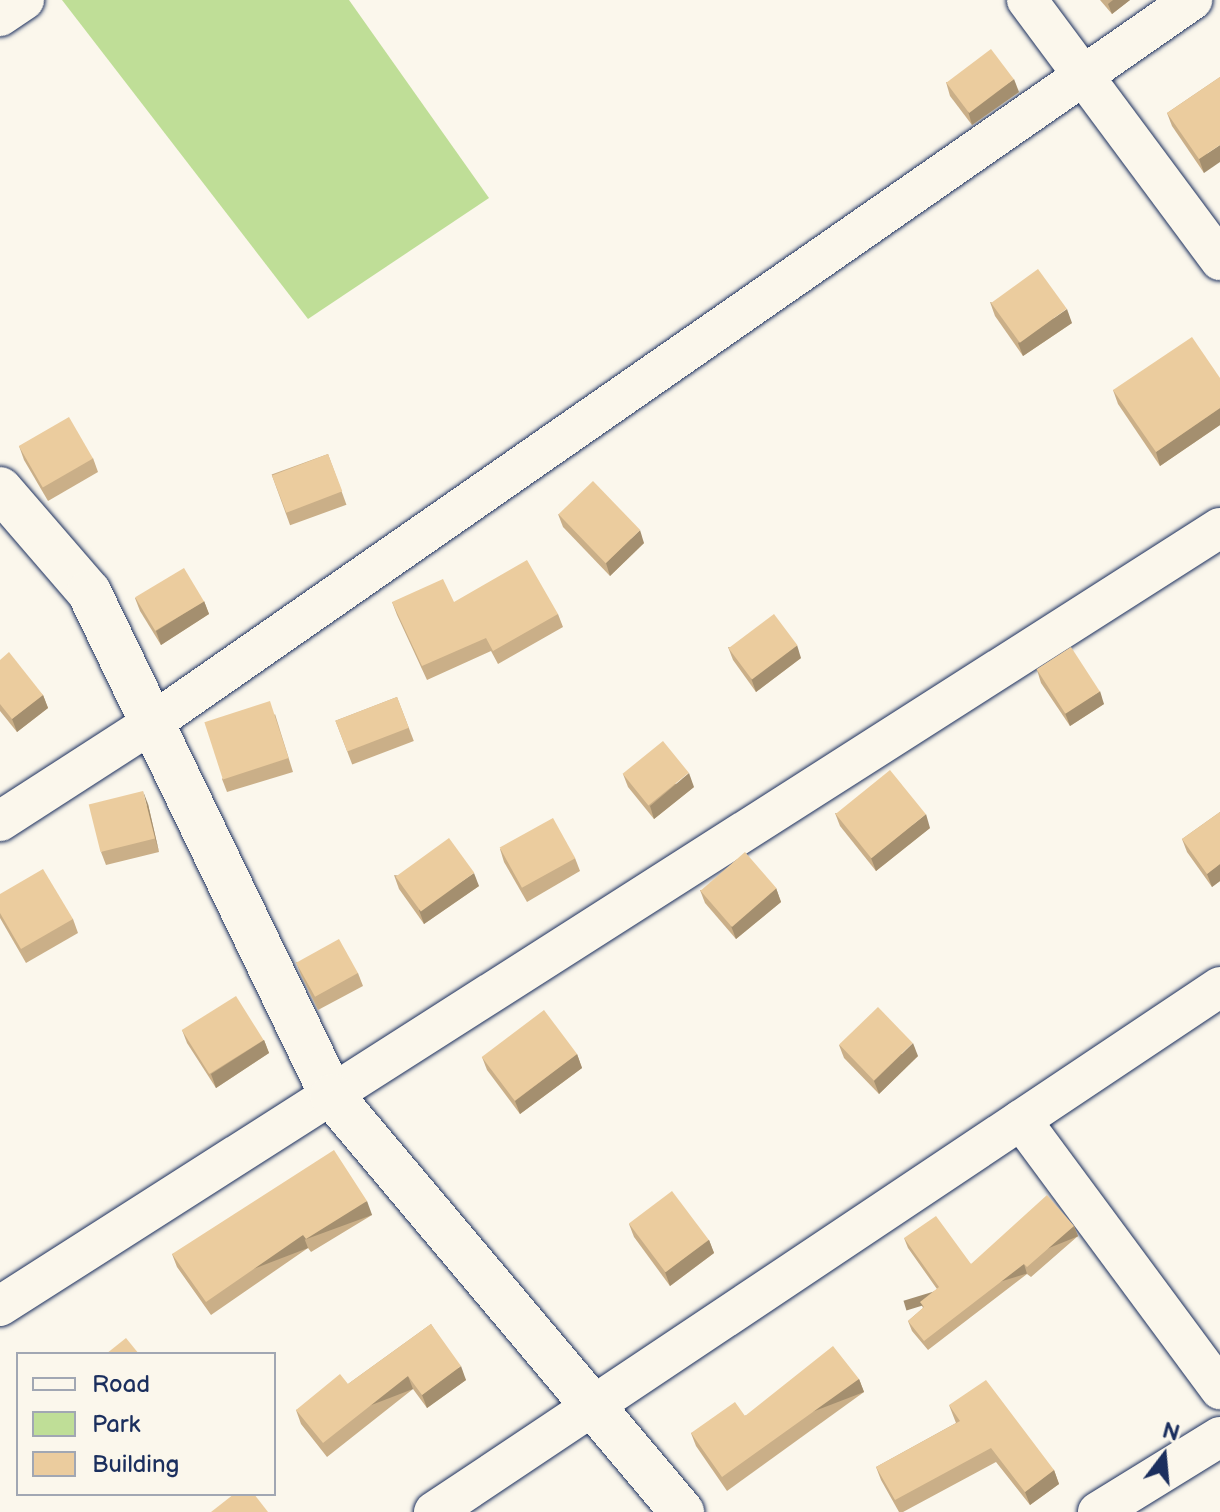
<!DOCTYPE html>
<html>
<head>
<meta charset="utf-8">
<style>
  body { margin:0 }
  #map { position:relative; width:1220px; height:1512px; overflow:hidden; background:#fbf7ec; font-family:"Balsamiq Sans",sans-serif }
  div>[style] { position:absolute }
  .green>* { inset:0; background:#bfde97 }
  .roads { filter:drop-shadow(0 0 2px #1b2f5e) drop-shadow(0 0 2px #1b2f5e) }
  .street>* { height:40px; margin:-20px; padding:0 20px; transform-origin:20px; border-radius:20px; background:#fbf7ec }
  .secondary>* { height:44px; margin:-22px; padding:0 22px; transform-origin:22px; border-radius:22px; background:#fbf7ec }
  .wall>* { inset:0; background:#caaf88; transform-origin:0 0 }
  .shaded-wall>* { inset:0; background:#a48f6f; transform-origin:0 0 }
  .building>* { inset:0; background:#ebcc9e; transform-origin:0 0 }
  span { translate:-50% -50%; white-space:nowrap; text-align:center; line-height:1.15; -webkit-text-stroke:8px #fbf7ec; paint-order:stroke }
  .legend { position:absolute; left:16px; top:1352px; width:260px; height:144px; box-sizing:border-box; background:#fbf7ec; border:2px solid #a1a7b3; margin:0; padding:10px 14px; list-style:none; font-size:24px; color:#1b2f5e }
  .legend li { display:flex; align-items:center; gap:16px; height:40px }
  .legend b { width:40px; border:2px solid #a1a7b3 }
  .north { position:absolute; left:1124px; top:1416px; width:80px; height:80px; -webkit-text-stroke:6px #fbf7ec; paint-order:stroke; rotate:16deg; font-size:22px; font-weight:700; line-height:32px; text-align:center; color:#1b2f5e }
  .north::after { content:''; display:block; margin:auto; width:28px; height:36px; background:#1b2f5e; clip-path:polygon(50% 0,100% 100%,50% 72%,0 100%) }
</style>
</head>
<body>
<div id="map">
  <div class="green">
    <div style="clip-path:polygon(62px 0,349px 0,489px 198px,308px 319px)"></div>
  </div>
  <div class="roads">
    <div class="street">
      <div style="left:1027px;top:0;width:324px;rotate:53.4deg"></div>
      <div style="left:0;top:16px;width:29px;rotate:-34deg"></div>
      <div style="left:0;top:821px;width:181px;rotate:-32.8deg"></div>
      <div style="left:152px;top:723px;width:1267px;rotate:-34.81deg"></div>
      <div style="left:1021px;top:1120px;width:335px;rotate:53.5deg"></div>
      <div style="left:0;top:1306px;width:1447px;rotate:-32.53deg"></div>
      <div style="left:434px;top:1512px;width:945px;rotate:-33.74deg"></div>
      <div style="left:1098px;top:1512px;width:143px;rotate:-31.6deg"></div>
    </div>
    <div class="secondary">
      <div style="left:0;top:489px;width:136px;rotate:49.2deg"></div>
      <div style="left:89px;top:592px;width:560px;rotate:64.26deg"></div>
      <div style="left:332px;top:1096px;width:544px;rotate:49.92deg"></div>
    </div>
  </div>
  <div class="wall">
    <div style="clip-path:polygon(1100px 0,1130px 0,1112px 14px)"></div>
    <div style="clip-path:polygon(1220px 77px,1204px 173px,1172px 126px,1167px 113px)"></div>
    <div style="clip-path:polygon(946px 82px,1019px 92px,972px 125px,950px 96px)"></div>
    <div style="clip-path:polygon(990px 302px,1072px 323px,1023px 356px,995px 316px)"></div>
    <div style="clip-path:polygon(1220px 378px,1220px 425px,1160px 466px,1118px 404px,1113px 390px)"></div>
    <div style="clip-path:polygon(19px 446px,93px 458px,98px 472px,48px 501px,24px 460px)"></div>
    <div style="left:328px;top:454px;width:54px;height:60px;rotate:70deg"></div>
    <div style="clip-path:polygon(558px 514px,644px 543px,610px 576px,563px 527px)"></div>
    <div style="clip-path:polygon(135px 598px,204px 601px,209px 614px,161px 645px,140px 611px)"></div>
    <div style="clip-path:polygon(392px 602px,454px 602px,558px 614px,563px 627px,498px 664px,491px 651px,427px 680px,397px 615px)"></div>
    <div style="clip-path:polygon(728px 647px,801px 658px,756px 692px,733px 660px)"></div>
    <div style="clip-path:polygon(0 660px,43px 695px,48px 708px,17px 732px,0 711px)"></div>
    <div style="clip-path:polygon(1037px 670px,1104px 704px,1070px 726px,1041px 683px)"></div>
    <div style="left:397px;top:697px;width:47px;height:66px;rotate:69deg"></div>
    <div style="clip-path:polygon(275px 714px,293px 772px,227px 792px,222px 779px)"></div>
    <div style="clip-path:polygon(623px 774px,694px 787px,654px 819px,628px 787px)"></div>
    <div style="clip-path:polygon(148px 804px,159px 852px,106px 865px,101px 852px)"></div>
    <div style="clip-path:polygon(1220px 812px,1220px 881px,1212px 887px,1187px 852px,1182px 839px)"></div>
    <div style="clip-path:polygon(835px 813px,930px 828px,876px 871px,840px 826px)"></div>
    <div style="clip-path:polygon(500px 849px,575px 858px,580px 871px,527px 902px,504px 862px)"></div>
    <div style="clip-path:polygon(394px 875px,479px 886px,424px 924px,399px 889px)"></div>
    <div style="clip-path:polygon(776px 888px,781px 902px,736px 939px,705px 903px,700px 890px)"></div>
    <div style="clip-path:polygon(0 894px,73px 919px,78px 933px,26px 963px,0 918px)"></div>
    <div style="clip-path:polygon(296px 962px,358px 973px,363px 986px,318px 1010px,301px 975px)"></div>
    <div style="clip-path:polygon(182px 1030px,264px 1040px,269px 1053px,216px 1088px,187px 1043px)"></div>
    <div style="clip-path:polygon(839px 1045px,918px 1056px,879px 1094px,844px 1058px)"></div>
    <div style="clip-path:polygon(577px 1054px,582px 1068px,520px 1114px,487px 1070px,482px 1057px)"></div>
    <div style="clip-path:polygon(372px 1215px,311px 1252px,308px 1248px,211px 1315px,177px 1267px,172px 1254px)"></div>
    <div style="clip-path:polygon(629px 1224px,709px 1240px,714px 1253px,670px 1286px,634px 1237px)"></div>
    <div style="clip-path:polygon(1074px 1226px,1078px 1236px,1031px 1277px,1027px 1274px,928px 1350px,912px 1331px,908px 1321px,923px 1308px,920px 1302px,937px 1289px,908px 1248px,904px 1238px,971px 1264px)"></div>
    <div style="clip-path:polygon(431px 1324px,466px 1380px,427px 1408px,413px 1389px,327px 1457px,301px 1424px,296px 1410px,348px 1384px)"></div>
    <div style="clip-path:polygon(859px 1379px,864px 1392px,727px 1491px,696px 1446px,691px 1433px)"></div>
    <div style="clip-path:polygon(949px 1405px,1054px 1470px,1059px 1484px,1030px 1505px,996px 1462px,903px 1512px,899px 1512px,881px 1480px,876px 1467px,956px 1423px)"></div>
  </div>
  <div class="shaded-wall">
    <div style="clip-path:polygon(1113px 0,1130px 0,1112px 14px,1108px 4px)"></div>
    <div style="clip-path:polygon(1014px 79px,1019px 92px,972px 125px,968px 111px)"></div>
    <div style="clip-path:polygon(1220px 145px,1220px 162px,1204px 173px,1199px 159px)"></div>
    <div style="clip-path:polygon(1067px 309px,1072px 323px,1023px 356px,1018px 343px)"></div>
    <div style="clip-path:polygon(1220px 408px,1220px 425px,1160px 466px,1156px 452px)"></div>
    <div style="clip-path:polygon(640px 530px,644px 543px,610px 576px,606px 563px)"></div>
    <div style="clip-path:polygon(204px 601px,209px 614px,161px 645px,156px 631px)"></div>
    <div style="clip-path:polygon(797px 645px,801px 658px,756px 692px,751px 678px)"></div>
    <div style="clip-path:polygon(1100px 691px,1104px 704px,1070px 726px,1065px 713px)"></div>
    <div style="clip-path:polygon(43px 695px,48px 708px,17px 732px,12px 719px)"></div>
    <div style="clip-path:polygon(689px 773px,694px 787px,654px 819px,650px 806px)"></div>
    <div style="clip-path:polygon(143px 791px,148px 804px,159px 852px,155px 838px)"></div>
    <div style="clip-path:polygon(926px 814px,930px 828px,876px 871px,871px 858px)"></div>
    <div style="clip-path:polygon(1220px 864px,1220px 881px,1212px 887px,1207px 874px)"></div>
    <div style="clip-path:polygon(474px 873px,479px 886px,424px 924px,419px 910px)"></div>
    <div style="clip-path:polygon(776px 888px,781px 902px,736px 939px,731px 926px)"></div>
    <div style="clip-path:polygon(264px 1040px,269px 1053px,216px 1088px,211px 1074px)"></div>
    <div style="clip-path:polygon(913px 1043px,918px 1056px,879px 1094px,874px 1081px)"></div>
    <div style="clip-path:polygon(577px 1054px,582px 1068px,520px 1114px,515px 1101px)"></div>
    <div style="left:367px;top:1201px;width:15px;height:72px;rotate:70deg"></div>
    <div style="left:1074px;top:1226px;width:11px;height:62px;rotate:68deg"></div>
    <div style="left:303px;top:1235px;width:14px;height:118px;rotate:69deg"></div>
    <div style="clip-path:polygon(709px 1240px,714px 1253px,670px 1286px,665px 1272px)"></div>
    <div style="left:1024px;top:1264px;width:10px;height:126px;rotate:73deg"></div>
    <div style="clip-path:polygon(461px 1366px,466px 1380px,427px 1408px,422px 1395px)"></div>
    <div style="left:408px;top:1376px;width:14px;height:108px;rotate:69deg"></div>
    <div style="left:859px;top:1379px;width:14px;height:168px;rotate:69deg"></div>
    <div style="clip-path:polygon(1054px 1470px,1059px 1484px,1030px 1505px,1025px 1492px)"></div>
  </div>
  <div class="building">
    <div style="left:991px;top:49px;width:38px;height:56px;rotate:53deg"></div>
    <div style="clip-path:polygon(1220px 77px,1220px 145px,1199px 159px,1167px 113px)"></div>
    <div style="left:1038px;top:269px;width:49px;height:58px;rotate:54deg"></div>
    <div style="clip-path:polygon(1192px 337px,1220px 378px,1220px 408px,1156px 452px,1113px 390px)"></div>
    <div style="left:69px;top:417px;width:48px;height:58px;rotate:60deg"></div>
    <div style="left:328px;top:454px;width:40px;height:60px;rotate:69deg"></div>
    <div style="left:593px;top:481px;width:68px;height:48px;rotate:46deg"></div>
    <div style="clip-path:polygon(527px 560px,558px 614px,493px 651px,486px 638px,422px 666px,392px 602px,443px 579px,454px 602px)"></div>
    <div style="left:184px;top:568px;width:39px;height:57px;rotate:59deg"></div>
    <div style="left:774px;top:614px;width:39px;height:57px;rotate:53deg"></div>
    <div style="left:1071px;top:647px;width:53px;height:41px;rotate:57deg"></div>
    <div style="clip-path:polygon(9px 652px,43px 695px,12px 719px,0 704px,0 660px)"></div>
    <div style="left:397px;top:697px;width:33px;height:66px;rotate:69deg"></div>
    <div style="left:270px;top:701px;width:60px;height:69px;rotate:72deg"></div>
    <div style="left:663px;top:741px;width:41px;height:52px;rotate:51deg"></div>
    <div style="left:890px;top:770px;width:57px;height:70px;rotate:51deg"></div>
    <div style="left:143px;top:791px;width:49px;height:56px;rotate:76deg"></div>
    <div style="clip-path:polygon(1220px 812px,1220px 864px,1207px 874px,1182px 839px)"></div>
    <div style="left:553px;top:818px;width:46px;height:61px;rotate:61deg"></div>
    <div style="left:449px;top:838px;width:43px;height:66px;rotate:54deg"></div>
    <div style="left:745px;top:852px;width:48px;height:59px;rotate:49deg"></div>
    <div style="clip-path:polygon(43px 869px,73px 919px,21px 949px,0 913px,0 894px)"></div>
    <div style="left:339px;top:939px;width:39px;height:49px;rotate:61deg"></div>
    <div style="left:236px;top:996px;width:52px;height:64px;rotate:58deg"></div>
    <div style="left:878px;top:1007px;width:50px;height:54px;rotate:46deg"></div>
    <div style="left:544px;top:1010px;width:55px;height:78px;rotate:53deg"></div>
    <div style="clip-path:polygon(334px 1150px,367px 1201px,306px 1239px,303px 1235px,206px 1302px,172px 1254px)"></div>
    <div style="left:672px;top:1191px;width:61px;height:54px;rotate:53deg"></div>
    <div style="clip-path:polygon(1047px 1195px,1074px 1226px,1027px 1267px,1024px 1264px,924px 1341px,908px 1321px,924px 1307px,920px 1302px,939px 1287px,904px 1238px,936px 1216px,971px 1264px)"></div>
    <div style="clip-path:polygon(431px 1324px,461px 1366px,422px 1395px,408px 1376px,323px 1443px,296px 1410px,340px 1374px,348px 1384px)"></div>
    <div style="clip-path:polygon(126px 1338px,139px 1354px,106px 1354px)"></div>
    <div style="clip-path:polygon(833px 1346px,859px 1379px,722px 1477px,691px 1433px,735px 1402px,745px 1416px)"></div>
    <div style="clip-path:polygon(986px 1380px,1054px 1470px,1025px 1492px,991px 1448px,895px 1500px,876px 1467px,960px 1421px,949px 1405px)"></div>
    <div style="clip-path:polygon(234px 1494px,254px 1494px,268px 1512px,211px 1512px)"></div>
  </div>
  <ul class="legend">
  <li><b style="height:10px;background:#fbf7ec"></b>Road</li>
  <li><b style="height:22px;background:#bfde97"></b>Park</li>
  <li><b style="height:22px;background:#ebcc9e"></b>Building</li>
  </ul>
  <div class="north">N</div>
</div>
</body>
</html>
